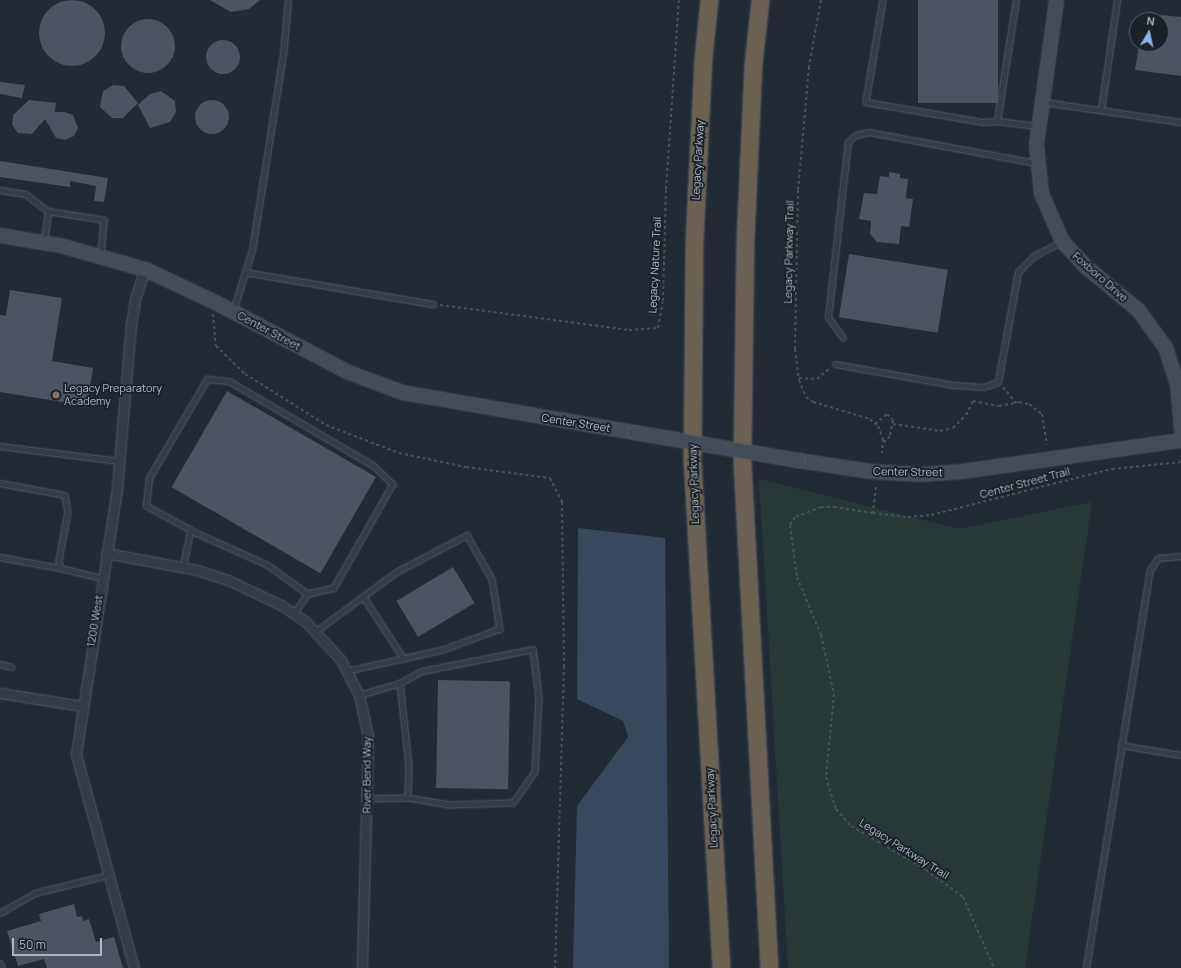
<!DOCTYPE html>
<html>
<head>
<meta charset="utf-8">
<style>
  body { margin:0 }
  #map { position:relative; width:1181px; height:968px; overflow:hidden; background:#222a34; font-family:Manrope,sans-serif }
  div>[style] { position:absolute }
  .green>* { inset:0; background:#273837 }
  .water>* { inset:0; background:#39485c }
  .building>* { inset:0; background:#4b5460; transform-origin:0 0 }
  .round { border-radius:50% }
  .path>* { height:2px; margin-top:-1px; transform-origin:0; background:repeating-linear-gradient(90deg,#445355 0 3px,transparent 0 6px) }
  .roads { filter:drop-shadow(0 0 1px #535a63) drop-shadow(0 0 1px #535a63) }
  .lane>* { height:4.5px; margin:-2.25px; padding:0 2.25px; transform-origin:2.25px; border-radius:2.25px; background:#353c45 }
  .street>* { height:9px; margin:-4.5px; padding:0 4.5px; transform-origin:4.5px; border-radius:4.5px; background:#353c45 }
  .secondary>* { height:13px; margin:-6.5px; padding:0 6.5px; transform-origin:6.5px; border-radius:6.5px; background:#444c57 }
  .highway>* { height:17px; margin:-8.5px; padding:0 8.5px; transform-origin:8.5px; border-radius:8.5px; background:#6a6153 }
  .bridges { filter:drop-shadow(0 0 1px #535a63) drop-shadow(0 0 1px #535a63) }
  .secondary-bridge>* { height:13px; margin:-6.5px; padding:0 6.5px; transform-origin:6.5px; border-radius:6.5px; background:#444c57 }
  .dots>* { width:11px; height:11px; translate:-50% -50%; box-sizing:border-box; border:2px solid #1b2129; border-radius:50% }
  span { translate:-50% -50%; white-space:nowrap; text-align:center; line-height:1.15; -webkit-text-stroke:3.5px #1b2129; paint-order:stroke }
  .street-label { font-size:11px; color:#b0b7c2 }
  .poi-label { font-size:11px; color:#b0b7c2 }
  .left { translate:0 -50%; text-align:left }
  .north { position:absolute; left:1129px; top:12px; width:40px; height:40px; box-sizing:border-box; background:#1b2129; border:1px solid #575d66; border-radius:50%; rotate:9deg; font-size:11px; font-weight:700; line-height:16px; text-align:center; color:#b0b7c2 }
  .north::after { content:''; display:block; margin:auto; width:14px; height:18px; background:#8cb2ea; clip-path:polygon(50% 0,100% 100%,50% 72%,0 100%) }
  .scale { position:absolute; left:12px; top:938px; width:90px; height:18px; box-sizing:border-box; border:2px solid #b0b7c2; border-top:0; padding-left:5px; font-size:12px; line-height:14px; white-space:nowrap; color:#b0b7c2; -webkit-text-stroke:3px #1b2129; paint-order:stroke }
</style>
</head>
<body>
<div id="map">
  <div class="green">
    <div style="clip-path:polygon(759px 479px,959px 529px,1092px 502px,1025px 968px,788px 968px)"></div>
  </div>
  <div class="water">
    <div style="clip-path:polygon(578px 528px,665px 538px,669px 968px,573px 968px,577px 806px,628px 737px,623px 721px,577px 699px)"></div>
  </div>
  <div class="building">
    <div class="round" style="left:39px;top:0;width:66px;height:66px"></div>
    <div style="clip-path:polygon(210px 0,260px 0,249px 9px,231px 12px)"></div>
    <div style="left:918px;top:0;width:80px;height:103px"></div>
    <div style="clip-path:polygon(1161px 15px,1181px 17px,1181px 76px,1135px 70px,1139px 44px,1161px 44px)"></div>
    <div class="round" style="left:121px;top:19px;width:54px;height:54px"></div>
    <div class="round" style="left:206px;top:40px;width:34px;height:34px"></div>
    <div style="clip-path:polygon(0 82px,25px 85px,22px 98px,0 94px)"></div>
    <div style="clip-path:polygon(113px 85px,124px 86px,138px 103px,123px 118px,112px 118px,100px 107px,103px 91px)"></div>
    <div style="clip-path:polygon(161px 91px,175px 101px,176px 112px,170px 122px,150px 128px,138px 105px,150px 94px)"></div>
    <div class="round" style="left:195px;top:100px;width:34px;height:34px"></div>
    <div style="clip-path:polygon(29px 100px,56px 103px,55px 112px,65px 112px,73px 115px,78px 128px,74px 136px,65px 140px,56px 138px,45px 119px,32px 134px,18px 133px,12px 125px,13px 115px)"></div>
    <div style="clip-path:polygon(0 161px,108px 178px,104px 202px,94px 201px,96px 186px,70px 181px,70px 187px,0 177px)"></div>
    <div style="clip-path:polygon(889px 172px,900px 174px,900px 178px,908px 179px,906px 198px,913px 199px,909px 227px,901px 226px,899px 244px,877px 242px,870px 234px,871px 221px,859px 219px,864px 193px,877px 194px,880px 176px,889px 177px)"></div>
    <div style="left:849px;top:254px;width:100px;height:64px;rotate:9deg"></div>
    <div style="clip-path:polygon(10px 290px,62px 298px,52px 361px,93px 368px,87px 406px,0 392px,0 315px,6px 316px)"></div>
    <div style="left:227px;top:391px;width:172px;height:111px;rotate:30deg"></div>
    <div style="left:453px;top:567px;width:42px;height:66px;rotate:59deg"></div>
    <div style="left:438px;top:680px;width:72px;height:108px;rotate:1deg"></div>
    <div style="clip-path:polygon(74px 904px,77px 917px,82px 916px,83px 921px,89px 919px,96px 942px,114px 937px,123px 968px,47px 968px,44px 959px,18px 966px,7px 931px,41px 921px,39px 914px)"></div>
  </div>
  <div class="path">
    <div style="left:821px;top:0;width:68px;rotate:100.2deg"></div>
    <div style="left:809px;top:67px;width:123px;rotate:95.1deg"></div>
    <div style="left:798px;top:190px;width:159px;rotate:91.1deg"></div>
    <div style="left:795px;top:349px;width:31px;rotate:83deg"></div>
    <div style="left:799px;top:380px;width:18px;rotate:68deg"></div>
    <div style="left:806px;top:397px;width:9px;rotate:36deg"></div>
    <div style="left:813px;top:402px;width:59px;rotate:16.6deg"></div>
    <div style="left:870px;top:419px;width:11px;rotate:41deg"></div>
    <div style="left:878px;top:426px;width:14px;rotate:69deg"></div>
    <div style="left:883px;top:439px;width:14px;rotate:94deg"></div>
    <div style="left:440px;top:305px;width:191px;rotate:7.5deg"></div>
    <div style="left:629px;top:330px;width:29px;rotate:-4deg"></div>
    <div style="left:658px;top:328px;width:27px;rotate:-80deg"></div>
    <div style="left:663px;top:301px;width:112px;rotate:-88.5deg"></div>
    <div style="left:666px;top:189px;width:189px;rotate:-86.1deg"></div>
    <div style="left:213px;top:314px;width:32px;rotate:85deg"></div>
    <div style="left:216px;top:346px;width:40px;rotate:44deg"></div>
    <div style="left:245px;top:374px;width:96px;rotate:32.2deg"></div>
    <div style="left:326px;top:425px;width:78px;rotate:21deg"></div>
    <div style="left:399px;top:453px;width:68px;rotate:11.8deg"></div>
    <div style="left:466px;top:467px;width:85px;rotate:7.5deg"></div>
    <div style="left:550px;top:478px;width:27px;rotate:63deg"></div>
    <div style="left:562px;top:502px;width:164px;rotate:89.3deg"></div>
    <div style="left:564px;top:666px;width:302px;rotate:91.7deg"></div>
    <div style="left:799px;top:378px;width:18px;rotate:3deg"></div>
    <div style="left:817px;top:379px;width:17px;rotate:-40deg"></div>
    <div style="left:1003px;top:387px;width:21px;rotate:51deg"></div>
    <div style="left:875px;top:424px;width:16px;rotate:-40deg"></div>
    <div style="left:887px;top:414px;width:8px;rotate:45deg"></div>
    <div style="left:893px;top:420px;width:16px;rotate:101deg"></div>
    <div style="left:890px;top:436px;width:10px;rotate:135deg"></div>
    <div style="left:893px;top:424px;width:48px;rotate:8.5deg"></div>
    <div style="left:940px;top:431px;width:13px;rotate:-13deg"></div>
    <div style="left:953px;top:428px;width:18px;rotate:-45deg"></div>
    <div style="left:966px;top:415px;width:16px;rotate:-63deg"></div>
    <div style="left:973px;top:401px;width:26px;rotate:11deg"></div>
    <div style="left:999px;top:406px;width:20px;rotate:-11deg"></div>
    <div style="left:1019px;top:402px;width:10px;rotate:11deg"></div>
    <div style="left:1029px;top:404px;width:16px;rotate:38deg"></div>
    <div style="left:1042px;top:414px;width:31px;rotate:81deg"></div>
    <div style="left:876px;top:487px;width:26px;rotate:97deg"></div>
    <div style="left:873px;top:513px;width:37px;rotate:-171deg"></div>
    <div style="left:836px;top:507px;width:15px;rotate:180deg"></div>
    <div style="left:821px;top:507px;width:28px;rotate:159deg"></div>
    <div style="left:795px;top:517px;width:9px;rotate:122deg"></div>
    <div style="left:790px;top:525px;width:52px;rotate:82.3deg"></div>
    <div style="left:797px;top:577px;width:63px;rotate:67.5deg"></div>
    <div style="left:821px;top:635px;width:60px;rotate:77.6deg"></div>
    <div style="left:834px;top:694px;width:83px;rotate:95.5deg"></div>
    <div style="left:826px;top:777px;width:34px;rotate:73deg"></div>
    <div style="left:836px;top:809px;width:23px;rotate:49deg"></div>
    <div style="left:851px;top:826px;width:87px;rotate:30.4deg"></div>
    <div style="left:926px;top:870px;width:46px;rotate:36.1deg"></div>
    <div style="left:963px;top:897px;width:77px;rotate:66.4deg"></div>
    <div style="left:873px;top:513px;width:35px;rotate:7deg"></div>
    <div style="left:908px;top:517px;width:23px;rotate:-5deg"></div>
    <div style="left:931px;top:515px;width:187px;rotate:-14.3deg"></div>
    <div style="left:1112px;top:469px;width:69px;rotate:-5.8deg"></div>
  </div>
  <div class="roads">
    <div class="lane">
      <div style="left:883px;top:0;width:103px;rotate:99.5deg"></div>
      <div style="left:866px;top:102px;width:119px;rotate:9.7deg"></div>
      <div style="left:983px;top:122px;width:14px;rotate:-4deg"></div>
      <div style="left:997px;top:121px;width:40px;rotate:7.1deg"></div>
      <div style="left:1044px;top:102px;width:138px;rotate:8.3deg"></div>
      <div style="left:1101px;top:110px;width:111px;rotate:-81.7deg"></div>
      <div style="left:997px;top:121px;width:122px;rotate:-81.1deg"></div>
      <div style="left:0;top:190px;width:26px;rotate:9deg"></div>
      <div style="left:26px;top:194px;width:28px;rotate:38deg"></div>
      <div style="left:48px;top:211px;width:57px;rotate:9.1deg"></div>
      <div style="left:104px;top:220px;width:34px;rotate:95deg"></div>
      <div style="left:44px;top:241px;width:30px;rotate:-82deg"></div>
      <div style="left:245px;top:272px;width:191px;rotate:9.7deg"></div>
      <div style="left:233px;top:311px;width:64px;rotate:-72.7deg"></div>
      <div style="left:252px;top:250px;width:197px;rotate:-81deg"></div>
      <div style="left:283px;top:55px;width:55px;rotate:-84.8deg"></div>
      <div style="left:843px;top:338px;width:26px;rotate:-126deg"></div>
      <div style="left:828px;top:317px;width:176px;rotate:-83.5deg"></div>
      <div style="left:848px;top:142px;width:11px;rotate:-41deg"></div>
      <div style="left:856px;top:135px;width:13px;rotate:-13deg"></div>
      <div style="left:869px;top:132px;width:170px;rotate:10.5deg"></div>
      <div style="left:835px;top:364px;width:121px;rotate:10deg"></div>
      <div style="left:954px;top:385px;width:30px;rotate:4deg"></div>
      <div style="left:984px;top:387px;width:15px;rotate:-20deg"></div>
      <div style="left:998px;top:382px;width:112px;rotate:-79.7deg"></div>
      <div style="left:1018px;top:272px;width:23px;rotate:-45deg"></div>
      <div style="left:1034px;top:256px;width:30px;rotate:-28deg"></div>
      <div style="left:0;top:446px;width:120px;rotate:7.2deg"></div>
      <div style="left:0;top:483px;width:66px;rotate:10.5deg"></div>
      <div style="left:65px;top:495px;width:17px;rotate:80deg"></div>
      <div style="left:68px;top:512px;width:49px;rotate:100.6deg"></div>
      <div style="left:59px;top:560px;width:8px;rotate:83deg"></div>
      <div style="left:60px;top:568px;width:43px;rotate:13.4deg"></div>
      <div style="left:190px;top:530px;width:85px;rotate:24.2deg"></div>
      <div style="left:268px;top:565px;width:49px;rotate:35.9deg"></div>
      <div style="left:0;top:557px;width:61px;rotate:10.4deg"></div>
      <div style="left:183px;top:567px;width:38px;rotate:-79deg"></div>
      <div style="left:190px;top:530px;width:50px;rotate:-151.4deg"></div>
      <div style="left:146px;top:506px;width:28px;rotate:-84deg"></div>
      <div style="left:149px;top:478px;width:115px;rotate:-59.6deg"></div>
      <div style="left:207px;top:379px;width:22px;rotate:5deg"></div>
      <div style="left:229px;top:381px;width:167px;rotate:30.3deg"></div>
      <div style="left:373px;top:465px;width:28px;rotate:44deg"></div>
      <div style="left:393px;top:484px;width:120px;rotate:119.6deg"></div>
      <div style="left:334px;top:588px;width:27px;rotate:167deg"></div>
      <div style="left:308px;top:594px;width:24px;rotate:125deg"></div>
      <div style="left:363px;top:596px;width:75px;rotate:56.9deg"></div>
      <div style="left:316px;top:631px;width:99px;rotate:-36.4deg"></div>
      <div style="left:396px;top:572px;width:80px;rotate:-27.5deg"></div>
      <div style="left:467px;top:535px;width:51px;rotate:60.4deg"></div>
      <div style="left:492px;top:579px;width:51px;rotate:80.9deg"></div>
      <div style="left:500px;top:629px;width:61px;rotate:159.8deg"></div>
      <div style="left:443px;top:650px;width:97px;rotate:167.5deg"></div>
      <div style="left:0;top:664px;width:12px;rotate:14deg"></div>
      <div style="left:400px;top:683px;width:25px;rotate:-29deg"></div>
      <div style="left:422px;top:671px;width:113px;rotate:-11.2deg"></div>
      <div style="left:533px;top:649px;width:49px;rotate:83deg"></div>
      <div style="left:539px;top:698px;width:74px;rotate:93.1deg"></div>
      <div style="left:535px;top:772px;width:38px;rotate:125deg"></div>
      <div style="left:513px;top:803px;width:64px;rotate:178.2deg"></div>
      <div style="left:449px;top:805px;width:42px;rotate:-170.3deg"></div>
      <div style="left:359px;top:695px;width:43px;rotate:-16.3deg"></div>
      <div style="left:400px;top:683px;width:83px;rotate:83.8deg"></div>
      <div style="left:409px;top:766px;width:32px;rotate:92deg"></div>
      <div style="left:408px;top:798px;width:41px;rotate:178.6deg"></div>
      <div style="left:1121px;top:745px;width:61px;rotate:9.5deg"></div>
      <div style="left:0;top:913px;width:40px;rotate:-29.7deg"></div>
      <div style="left:35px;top:893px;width:75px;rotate:-13.9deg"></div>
      <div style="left:0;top:963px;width:5px;rotate:68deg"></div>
      <div style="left:1086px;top:968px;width:403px;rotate:-80.9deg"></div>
      <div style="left:1150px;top:570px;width:14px;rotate:-56deg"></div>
      <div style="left:1158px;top:558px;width:23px;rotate:-5deg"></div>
    </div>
    <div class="street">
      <div style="left:106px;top:553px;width:93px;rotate:10.6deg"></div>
      <div style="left:197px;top:570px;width:33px;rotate:18deg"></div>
      <div style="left:228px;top:580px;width:59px;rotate:25.3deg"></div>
      <div style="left:281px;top:605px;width:30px;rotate:34deg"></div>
      <div style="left:306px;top:622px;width:52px;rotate:47.4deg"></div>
      <div style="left:341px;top:660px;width:39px;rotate:63deg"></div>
      <div style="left:359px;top:695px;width:42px;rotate:77.6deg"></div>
      <div style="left:368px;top:736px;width:232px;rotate:91.5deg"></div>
      <div style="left:0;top:693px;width:83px;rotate:9deg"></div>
      <div style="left:134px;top:968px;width:222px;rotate:-105.2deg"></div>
      <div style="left:76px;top:754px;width:269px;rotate:-81.2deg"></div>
      <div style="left:117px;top:488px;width:164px;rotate:-85.1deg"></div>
      <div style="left:131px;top:325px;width:26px;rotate:-81deg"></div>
      <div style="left:135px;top:299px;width:32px;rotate:-72deg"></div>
    </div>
    <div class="secondary">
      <div style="left:1056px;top:0;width:146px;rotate:97.9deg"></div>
      <div style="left:1036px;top:145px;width:48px;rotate:84.1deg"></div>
      <div style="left:1041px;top:193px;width:52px;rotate:66.4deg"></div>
      <div style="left:1062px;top:241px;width:33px;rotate:47deg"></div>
      <div style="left:1084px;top:265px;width:70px;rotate:39.8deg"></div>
      <div style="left:1138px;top:310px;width:46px;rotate:53.9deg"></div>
      <div style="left:1165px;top:347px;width:38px;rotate:72deg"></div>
      <div style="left:1177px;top:383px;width:46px;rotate:85deg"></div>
      <div style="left:0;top:235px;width:61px;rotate:9.5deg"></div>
      <div style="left:60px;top:245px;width:88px;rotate:15.8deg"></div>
      <div style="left:145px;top:269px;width:80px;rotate:25.3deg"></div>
      <div style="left:217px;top:303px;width:146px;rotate:27.8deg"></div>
      <div style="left:346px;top:371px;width:60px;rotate:20.6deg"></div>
      <div style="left:402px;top:392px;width:235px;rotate:9.8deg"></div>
      <div style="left:798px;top:460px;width:73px;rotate:8.7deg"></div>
      <div style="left:870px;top:471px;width:50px;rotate:3.4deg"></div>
      <div style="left:920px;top:474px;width:42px;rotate:-4.1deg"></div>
      <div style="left:962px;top:471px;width:221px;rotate:-8.1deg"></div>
    </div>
    <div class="highway">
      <div style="left:709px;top:0;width:58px;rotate:95.9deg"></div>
      <div style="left:703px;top:58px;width:183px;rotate:92.8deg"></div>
      <div style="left:694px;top:241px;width:218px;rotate:90.5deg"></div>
      <div style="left:692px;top:459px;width:510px;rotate:86.74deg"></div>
      <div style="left:760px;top:0;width:64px;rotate:96.2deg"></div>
      <div style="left:753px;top:64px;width:177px;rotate:92.6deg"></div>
      <div style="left:745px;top:241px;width:221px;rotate:90.8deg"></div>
      <div style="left:742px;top:462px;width:507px;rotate:86.95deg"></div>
    </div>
  </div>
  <div class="bridges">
    <div class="secondary-bridge">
      <div style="left:634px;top:432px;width:166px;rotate:9.7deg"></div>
    </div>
  </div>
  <div class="dots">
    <div style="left:56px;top:395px;background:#8d6e63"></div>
  </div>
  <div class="street-label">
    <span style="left:698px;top:160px;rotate:-87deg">Legacy Parkway</span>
    <span style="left:789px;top:252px;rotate:-89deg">Legacy Parkway Trail</span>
    <span style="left:655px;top:265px;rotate:-87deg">Legacy Nature Trail</span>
    <span style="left:1100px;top:277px;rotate:41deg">Foxboro Drive</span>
    <span style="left:269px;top:331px;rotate:28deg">Center Street</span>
    <span style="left:576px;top:423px;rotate:9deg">Center Street</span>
    <span style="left:908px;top:472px;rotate:1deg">Center Street</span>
    <span style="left:1025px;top:483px;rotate:-15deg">Center Street Trail</span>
    <span style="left:694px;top:484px;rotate:-92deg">Legacy Parkway</span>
    <span style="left:95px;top:621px;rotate:-81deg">1200 West</span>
    <span style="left:367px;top:775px;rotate:-90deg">River Bend Way</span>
    <span style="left:712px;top:808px;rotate:-93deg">Legacy Parkway</span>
    <span style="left:904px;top:849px;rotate:32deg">Legacy Parkway Trail</span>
  </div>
  <div class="poi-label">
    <span class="left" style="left:64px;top:395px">Legacy Preparatory<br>Academy</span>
  </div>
  <div class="north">N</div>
  <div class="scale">50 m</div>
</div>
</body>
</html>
